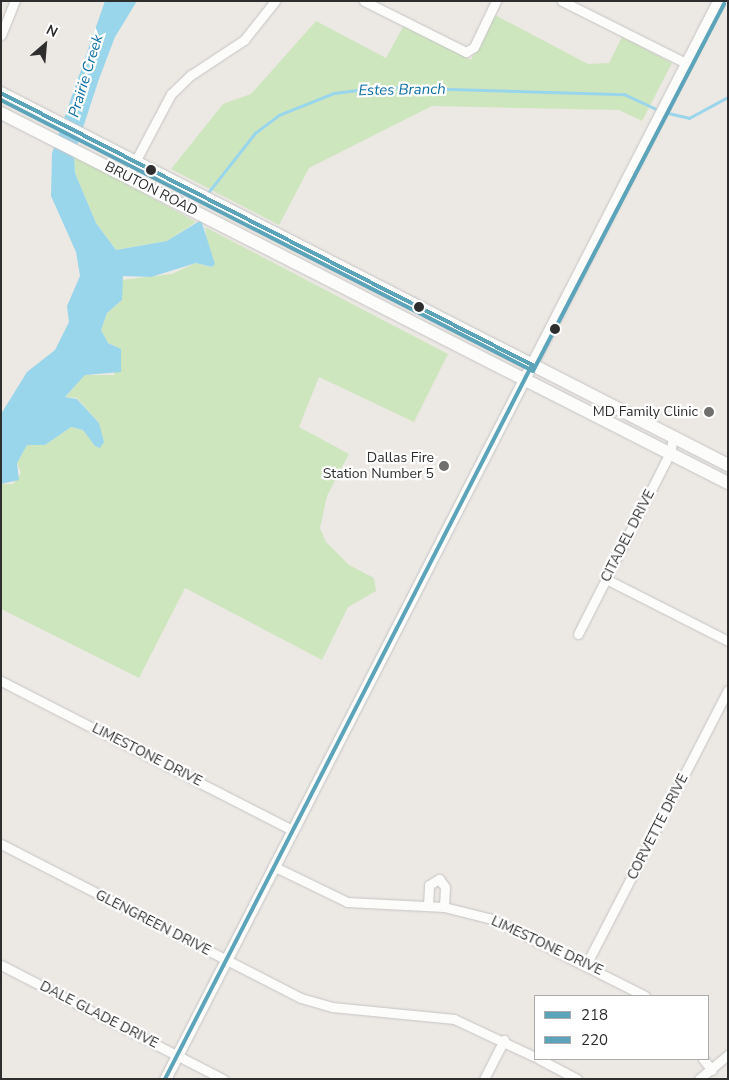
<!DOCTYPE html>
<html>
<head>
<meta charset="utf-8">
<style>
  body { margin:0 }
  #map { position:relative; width:729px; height:1080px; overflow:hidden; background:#ece8e4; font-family:"Nunito Sans",sans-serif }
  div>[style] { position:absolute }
  .green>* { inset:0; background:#cee6be }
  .water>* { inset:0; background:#99d6ec }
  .stream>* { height:2.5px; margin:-1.25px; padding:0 1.25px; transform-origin:1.25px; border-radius:1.25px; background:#99d6ec }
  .roads { filter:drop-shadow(0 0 1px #c5c4c5) drop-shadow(0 0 1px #c5c4c5) }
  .minor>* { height:9px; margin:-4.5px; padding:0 4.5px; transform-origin:4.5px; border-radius:4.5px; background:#fcfcfb }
  .tertiary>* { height:11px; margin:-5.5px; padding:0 5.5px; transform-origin:5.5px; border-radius:5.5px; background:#fcfcfb }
  .secondary>* { height:12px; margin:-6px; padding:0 6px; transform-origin:6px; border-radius:6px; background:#fcfcfb }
  .bus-1>* { height:4px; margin:-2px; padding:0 2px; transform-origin:2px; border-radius:2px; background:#5ca4b9 }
  .bus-2>* { height:4px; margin:-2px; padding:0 2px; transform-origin:2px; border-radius:2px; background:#5ca4b9 }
  .dots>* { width:14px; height:14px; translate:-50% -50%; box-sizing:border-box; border:2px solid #fff; border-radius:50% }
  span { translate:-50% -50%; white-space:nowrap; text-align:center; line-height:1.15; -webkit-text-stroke:4.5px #fff; paint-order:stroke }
  .street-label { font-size:14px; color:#2e2e2e }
  .poi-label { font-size:14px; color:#2e2e2e }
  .right { translate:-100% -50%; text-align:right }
  .water-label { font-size:15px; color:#0d6fa3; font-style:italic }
  .frame { position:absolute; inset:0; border:2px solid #2e2e2e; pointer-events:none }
  .legend { position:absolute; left:534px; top:995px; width:175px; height:65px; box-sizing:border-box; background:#fff; border:1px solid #ababab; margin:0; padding:6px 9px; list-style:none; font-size:15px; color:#2e2e2e }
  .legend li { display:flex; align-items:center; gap:10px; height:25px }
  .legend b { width:25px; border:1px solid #ababab }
  .north { position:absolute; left:20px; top:20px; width:50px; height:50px; -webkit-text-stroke:4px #fff; paint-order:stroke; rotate:27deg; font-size:14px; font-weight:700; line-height:20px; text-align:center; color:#2e2e2e }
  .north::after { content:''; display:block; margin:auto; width:18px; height:22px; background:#2e2e2e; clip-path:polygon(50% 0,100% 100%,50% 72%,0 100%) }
</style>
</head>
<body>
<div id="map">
  <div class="green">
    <div style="clip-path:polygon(495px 15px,588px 64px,609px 63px,622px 37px,672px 63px,642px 121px,619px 110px,432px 106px,309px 168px,279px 225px,171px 169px,223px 104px,251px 94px,316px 21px,386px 58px,404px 25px,471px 60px)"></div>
    <div style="clip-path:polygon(74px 155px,196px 222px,167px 241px,116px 250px,96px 223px,75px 173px)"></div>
    <div style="clip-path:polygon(205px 227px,448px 354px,414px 422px,319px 377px,299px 427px,349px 454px,327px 496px,320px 528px,326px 542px,349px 565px,374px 578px,376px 591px,348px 607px,322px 660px,185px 588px,139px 678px,1px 609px,1px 484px,13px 484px,21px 473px,17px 463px,27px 444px,45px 445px,71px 427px,83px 430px,95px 446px,99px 423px,77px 398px,65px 397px,85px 375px,114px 375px,116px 346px,108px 343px,101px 330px,107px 313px,122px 300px,121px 280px,172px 274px,196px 263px,211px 267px)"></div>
  </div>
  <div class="water">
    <div style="clip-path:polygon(105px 1px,137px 1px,115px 37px,99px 79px,74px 155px,75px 173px,96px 223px,116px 250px,167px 241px,201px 220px,215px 264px,212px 267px,196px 263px,151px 277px,123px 276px,122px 300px,107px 313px,101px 330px,108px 343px,121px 349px,121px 372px,85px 375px,65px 397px,77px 399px,99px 423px,104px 442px,100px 448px,95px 446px,83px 430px,71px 427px,45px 445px,27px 445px,17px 463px,19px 480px,1px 484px,1px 414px,27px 372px,55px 350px,69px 322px,67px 306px,80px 276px,76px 252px,51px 196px,52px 153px)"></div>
  </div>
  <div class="stream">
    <div style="left:664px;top:112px;width:26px;rotate:13deg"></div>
    <div style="left:689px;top:118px;width:44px;rotate:-28.3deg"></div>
    <div style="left:207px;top:194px;width:78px;rotate:-51.8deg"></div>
    <div style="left:255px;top:133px;width:30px;rotate:-37deg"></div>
    <div style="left:279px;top:115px;width:59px;rotate:-21.8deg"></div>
    <div style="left:334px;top:93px;width:48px;rotate:-7.1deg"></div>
    <div style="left:382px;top:87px;width:242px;rotate:1.7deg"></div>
    <div style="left:624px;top:94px;width:38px;rotate:25deg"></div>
  </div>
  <div class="roads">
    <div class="minor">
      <div style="left:364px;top:1px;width:114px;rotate:26.6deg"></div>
      <div style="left:466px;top:52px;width:9px;rotate:-32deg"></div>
      <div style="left:474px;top:47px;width:51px;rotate:-64.4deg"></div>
      <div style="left:562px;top:1px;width:139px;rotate:26.6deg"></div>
      <div style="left:1px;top:35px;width:37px;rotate:-68deg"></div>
      <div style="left:127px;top:177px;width:94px;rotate:-62.1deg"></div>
      <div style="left:171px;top:94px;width:28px;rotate:-44deg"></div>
      <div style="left:191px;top:75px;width:64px;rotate:-33.4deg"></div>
      <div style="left:244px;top:40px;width:50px;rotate:-51.5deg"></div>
      <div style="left:606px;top:579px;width:137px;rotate:26.9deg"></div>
      <div style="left:578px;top:634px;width:203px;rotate:-63.1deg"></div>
      <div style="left:670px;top:453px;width:16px;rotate:-79deg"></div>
      <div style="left:1px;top:681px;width:327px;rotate:27.1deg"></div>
      <div style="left:1px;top:844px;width:337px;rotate:27.2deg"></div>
      <div style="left:301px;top:998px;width:32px;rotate:16deg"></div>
      <div style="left:332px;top:1007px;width:123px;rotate:5.6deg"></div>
      <div style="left:454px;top:1019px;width:89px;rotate:25.1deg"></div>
      <div style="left:273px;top:866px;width:82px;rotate:25.9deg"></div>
      <div style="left:347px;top:902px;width:97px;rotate:3deg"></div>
      <div style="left:444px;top:907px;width:49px;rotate:14deg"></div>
      <div style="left:492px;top:919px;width:171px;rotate:26.7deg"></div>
      <div style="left:428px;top:906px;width:21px;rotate:-87deg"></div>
      <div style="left:429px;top:885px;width:12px;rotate:-31deg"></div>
      <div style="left:439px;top:879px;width:10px;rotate:53deg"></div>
      <div style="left:445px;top:887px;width:20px;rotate:93deg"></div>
      <div style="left:587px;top:963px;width:307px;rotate:-62.7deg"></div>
      <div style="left:1px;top:965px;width:250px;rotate:27.2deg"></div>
      <div style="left:539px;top:1059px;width:43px;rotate:27.8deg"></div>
      <div style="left:703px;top:1059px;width:14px;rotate:51deg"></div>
      <div style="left:484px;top:1079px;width:44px;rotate:-62.9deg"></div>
      <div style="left:699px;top:1079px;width:38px;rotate:-40deg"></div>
    </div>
    <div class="tertiary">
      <div style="left:165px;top:1079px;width:1212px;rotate:-62.84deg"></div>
    </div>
    <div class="secondary">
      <div style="left:1px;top:93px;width:817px;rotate:27.1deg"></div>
      <div style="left:1px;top:113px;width:816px;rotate:26.97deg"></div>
    </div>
  </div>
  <div class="bus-1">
    <div style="left:1px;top:93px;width:597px;rotate:27.12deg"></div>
    <div style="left:532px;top:365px;width:803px;rotate:117.2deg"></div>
  </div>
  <div class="bus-2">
    <div style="left:1px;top:100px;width:597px;rotate:26.99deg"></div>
    <div style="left:533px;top:371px;width:414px;rotate:-62.5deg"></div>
  </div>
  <div class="dots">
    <div style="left:151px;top:170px;background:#2e2e2e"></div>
    <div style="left:419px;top:307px;background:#2e2e2e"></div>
    <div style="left:555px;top:329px;background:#2e2e2e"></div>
    <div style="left:709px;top:412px;background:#706f6e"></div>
    <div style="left:444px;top:466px;background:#706f6e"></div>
  </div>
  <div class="street-label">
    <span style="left:151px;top:189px;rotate:27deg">BRUTON ROAD</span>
    <span style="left:628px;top:536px;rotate:-63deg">CITADEL DRIVE</span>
    <span style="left:147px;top:755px;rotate:27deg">LIMESTONE DRIVE</span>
    <span style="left:658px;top:827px;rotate:-63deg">CORVETTE DRIVE</span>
    <span style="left:153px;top:923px;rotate:27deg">GLENGREEN DRIVE</span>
    <span style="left:547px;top:946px;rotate:25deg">LIMESTONE DRIVE</span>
    <span style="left:99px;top:1015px;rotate:27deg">DALE GLADE DRIVE</span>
  </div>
  <div class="poi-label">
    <span class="right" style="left:698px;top:412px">MD Family Clinic</span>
    <span class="right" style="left:434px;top:466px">Dallas Fire<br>Station Number 5</span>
  </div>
  <div class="water-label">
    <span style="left:86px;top:76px;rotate:-73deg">Prairie Creek</span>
    <span style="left:402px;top:90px;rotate:-1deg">Estes Branch</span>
  </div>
  <div class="frame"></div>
  <ul class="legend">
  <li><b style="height:6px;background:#5ca4b9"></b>218</li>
  <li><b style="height:6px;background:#5ca4b9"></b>220</li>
  </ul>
  <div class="north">N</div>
</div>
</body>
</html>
